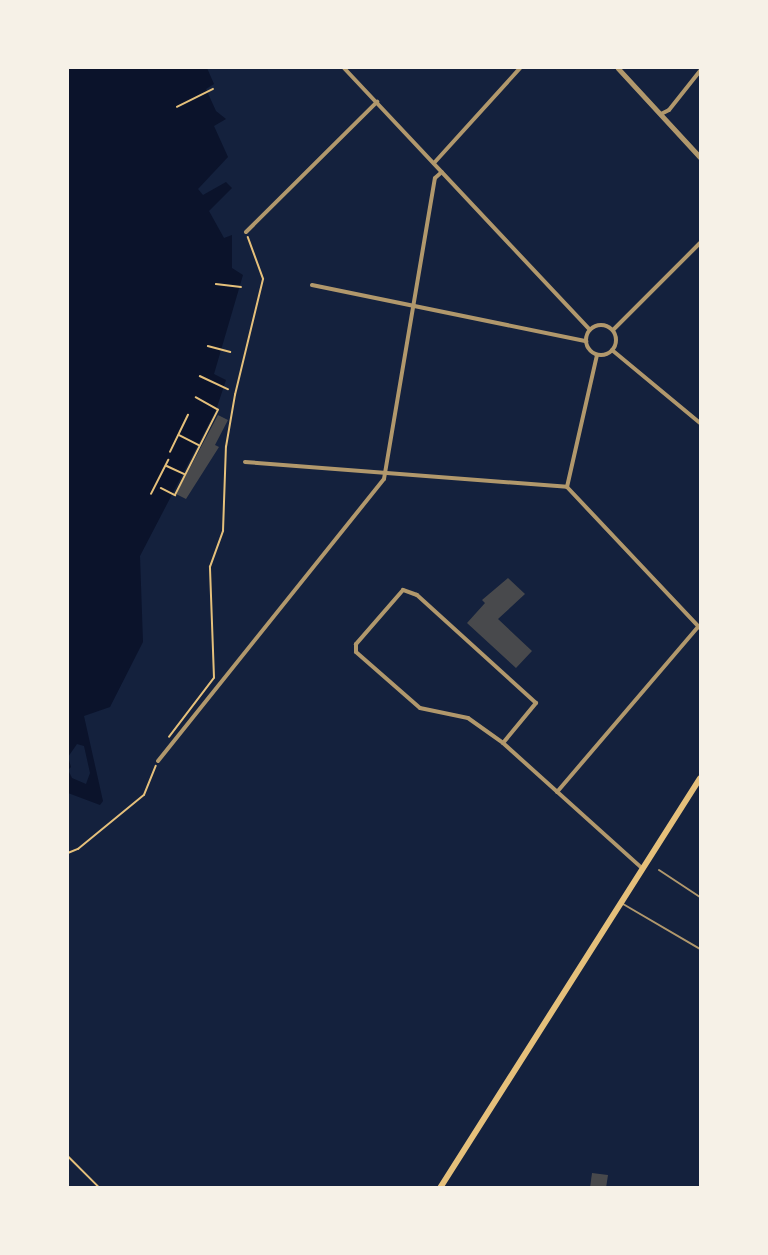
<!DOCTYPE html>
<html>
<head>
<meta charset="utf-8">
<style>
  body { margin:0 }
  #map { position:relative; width:768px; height:1255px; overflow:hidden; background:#14213d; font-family:Barlow,sans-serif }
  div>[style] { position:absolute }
  .water>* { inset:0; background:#0b132b }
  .building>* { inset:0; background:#48494c }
  .path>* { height:1.5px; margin:-0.75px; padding:0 0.75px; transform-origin:0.75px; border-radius:0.75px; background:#e5c07b }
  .service>* { height:2px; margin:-1px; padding:0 1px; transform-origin:1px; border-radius:1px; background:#b1986c }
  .minor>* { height:4px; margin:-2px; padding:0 2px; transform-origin:2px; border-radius:2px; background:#b1986c }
  .minor>.ring { margin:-2px; padding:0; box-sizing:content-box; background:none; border:4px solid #b1986c; border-radius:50% }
  .tertiary>* { height:4.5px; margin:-2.25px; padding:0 2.25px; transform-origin:2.25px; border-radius:2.25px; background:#b1986c }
  .primary>* { height:6px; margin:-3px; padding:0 3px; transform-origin:3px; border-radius:3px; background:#e5c07b }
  span { translate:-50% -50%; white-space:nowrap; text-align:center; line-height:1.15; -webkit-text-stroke:5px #f6f1e7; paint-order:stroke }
  .frame { position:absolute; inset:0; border:69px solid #f6f1e7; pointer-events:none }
</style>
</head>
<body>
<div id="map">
  <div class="water">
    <div style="clip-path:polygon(evenodd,68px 68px,207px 68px,214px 84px,206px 89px,216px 111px,226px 119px,214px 126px,228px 157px,198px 189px,203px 195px,226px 182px,232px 188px,209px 211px,224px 238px,232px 235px,232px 268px,243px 275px,214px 374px,226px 380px,216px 410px,140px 556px,143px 642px,110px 707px,84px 716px,103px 801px,100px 805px,68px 793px,68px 68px,77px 744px,84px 746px,90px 773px,86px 784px,72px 778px,68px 770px,71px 767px,68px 757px,77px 744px)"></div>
  </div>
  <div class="building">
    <div style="clip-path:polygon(218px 415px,228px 420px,215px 445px,219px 447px,186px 499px,176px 494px)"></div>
    <div style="clip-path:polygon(508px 578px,525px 594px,498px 619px,532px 651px,516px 668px,467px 623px,485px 603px,482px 600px)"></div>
    <div style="clip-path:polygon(592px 1173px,608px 1175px,606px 1188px,590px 1188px)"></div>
  </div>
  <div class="path">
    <div style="left:177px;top:107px;width:40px;rotate:-26.6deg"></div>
    <div style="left:216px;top:284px;width:25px;rotate:7deg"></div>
    <div style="left:208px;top:346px;width:23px;rotate:15deg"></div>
    <div style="left:200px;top:376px;width:31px;rotate:25deg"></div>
    <div style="left:179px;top:435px;width:22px;rotate:27deg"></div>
    <div style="left:170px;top:452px;width:41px;rotate:-64.1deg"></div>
    <div style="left:167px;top:466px;width:19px;rotate:25deg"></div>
    <div style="left:161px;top:488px;width:16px;rotate:27deg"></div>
    <div style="left:175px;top:495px;width:95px;rotate:-63.2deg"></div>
    <div style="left:218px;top:410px;width:25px;rotate:-151deg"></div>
    <div style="left:151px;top:494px;width:38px;rotate:-63deg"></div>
    <div style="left:169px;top:737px;width:74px;rotate:-52.7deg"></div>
    <div style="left:214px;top:678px;width:111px;rotate:-92.1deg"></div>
    <div style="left:210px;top:567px;width:38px;rotate:-70deg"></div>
    <div style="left:223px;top:531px;width:84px;rotate:-88deg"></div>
    <div style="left:226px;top:447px;width:53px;rotate:-80.2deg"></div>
    <div style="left:235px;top:395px;width:119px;rotate:-76.4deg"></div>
    <div style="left:263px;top:279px;width:44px;rotate:-110.1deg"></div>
    <div style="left:68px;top:853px;width:11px;rotate:-22deg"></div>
    <div style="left:78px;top:849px;width:85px;rotate:-39.3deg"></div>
    <div style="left:144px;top:795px;width:31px;rotate:-68deg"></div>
    <div style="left:68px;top:1156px;width:45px;rotate:45deg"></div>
  </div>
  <div class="service">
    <div style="left:659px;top:870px;width:49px;rotate:33.4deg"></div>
    <div style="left:623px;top:904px;width:89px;rotate:30.3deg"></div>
  </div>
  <div class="minor">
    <div style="left:344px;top:68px;width:359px;rotate:46.8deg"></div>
    <div style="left:661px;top:114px;width:9px;rotate:-27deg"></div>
    <div style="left:669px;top:110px;width:50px;rotate:-51.5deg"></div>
    <div style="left:434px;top:163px;width:128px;rotate:-47.8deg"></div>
    <div style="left:246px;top:232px;width:185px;rotate:-44.8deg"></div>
    <div style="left:312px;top:285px;width:280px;rotate:11.6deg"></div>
    <div class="ring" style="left:586px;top:325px;width:26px;height:26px"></div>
    <div style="left:613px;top:330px;width:123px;rotate:-45deg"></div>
    <div style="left:612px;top:350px;width:114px;rotate:39.7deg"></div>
    <div style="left:245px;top:462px;width:323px;rotate:4.4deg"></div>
    <div style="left:567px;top:487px;width:194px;rotate:46.7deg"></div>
    <div style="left:567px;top:487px;width:135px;rotate:-77.2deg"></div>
    <div style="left:503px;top:743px;width:52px;rotate:-50.5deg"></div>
    <div style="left:536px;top:703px;width:161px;rotate:-137.8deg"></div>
    <div style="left:417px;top:595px;width:15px;rotate:-160deg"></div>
    <div style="left:403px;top:590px;width:72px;rotate:131deg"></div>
    <div style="left:356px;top:644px;width:8px;rotate:90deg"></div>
    <div style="left:356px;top:652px;width:85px;rotate:41.2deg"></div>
    <div style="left:420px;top:708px;width:49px;rotate:11.8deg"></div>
    <div style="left:468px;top:718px;width:43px;rotate:35.5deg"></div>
    <div style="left:503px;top:743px;width:187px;rotate:42deg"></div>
    <div style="left:158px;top:761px;width:361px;rotate:-51.3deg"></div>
    <div style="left:384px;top:479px;width:305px;rotate:-80.4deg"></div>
    <div style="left:435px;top:178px;width:9px;rotate:-41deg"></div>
    <div style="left:557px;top:792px;width:218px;rotate:-49.5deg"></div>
  </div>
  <div class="tertiary">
    <div style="left:618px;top:68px;width:121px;rotate:47.3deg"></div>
  </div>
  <div class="primary">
    <div style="left:440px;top:1188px;width:485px;rotate:-57.6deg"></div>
  </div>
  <div class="frame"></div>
</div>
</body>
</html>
